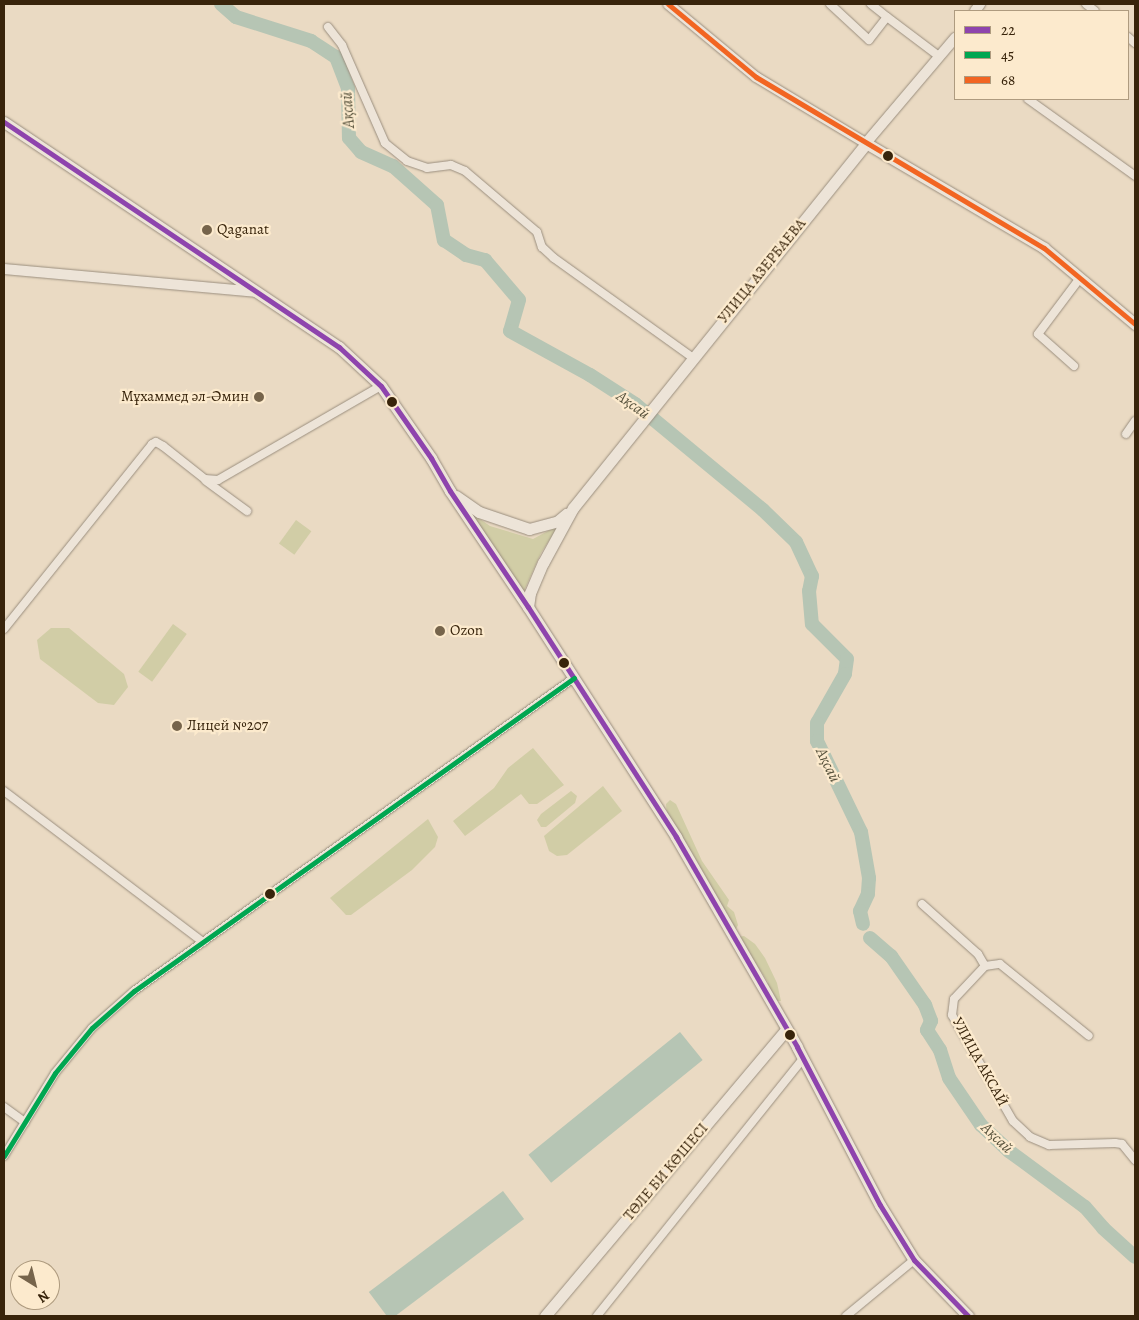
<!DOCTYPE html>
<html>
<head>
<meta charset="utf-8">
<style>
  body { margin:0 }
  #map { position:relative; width:1139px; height:1320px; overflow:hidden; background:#eadac3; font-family:Alegreya,serif }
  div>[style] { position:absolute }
  .green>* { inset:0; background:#d1cda6; transform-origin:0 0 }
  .water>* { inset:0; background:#b6c5b4; transform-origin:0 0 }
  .river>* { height:14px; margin:-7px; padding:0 7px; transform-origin:7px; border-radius:7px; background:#b6c5b4 }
  .roads { filter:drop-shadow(0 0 1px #9a8e7e) drop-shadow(0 0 1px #9a8e7e) }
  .minor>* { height:8px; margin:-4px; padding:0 4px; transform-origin:4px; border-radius:4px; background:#ede4d8 }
  .tertiary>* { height:10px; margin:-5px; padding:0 5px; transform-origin:5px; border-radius:5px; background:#ede4d8 }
  .secondary>* { height:11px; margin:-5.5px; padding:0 5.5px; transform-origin:5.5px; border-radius:5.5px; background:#ede4d8 }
  .bus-1>* { height:5px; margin:-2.5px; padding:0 2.5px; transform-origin:2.5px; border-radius:2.5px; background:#8e44ad }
  .bus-2>* { height:5px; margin:-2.5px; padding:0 2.5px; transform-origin:2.5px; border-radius:2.5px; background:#00a651 }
  .bus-3>* { height:5px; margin:-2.5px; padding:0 2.5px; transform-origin:2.5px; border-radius:2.5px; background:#f26522 }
  .dots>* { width:14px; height:14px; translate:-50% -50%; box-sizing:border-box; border:2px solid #fceacd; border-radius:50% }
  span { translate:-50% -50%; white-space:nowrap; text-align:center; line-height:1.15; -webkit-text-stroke:4.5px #fceacd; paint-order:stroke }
  .poi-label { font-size:15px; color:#38240b }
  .left { translate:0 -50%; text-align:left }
  .right { translate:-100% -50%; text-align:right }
  .street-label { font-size:15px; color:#38240b }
  .water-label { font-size:16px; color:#57523c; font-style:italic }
  .frame { position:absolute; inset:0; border:5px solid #38240b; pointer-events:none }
  .legend { position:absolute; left:954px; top:10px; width:175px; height:90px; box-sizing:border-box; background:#fceacd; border:1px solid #ae9b7f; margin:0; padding:6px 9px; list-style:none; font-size:15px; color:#38240b }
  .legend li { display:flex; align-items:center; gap:10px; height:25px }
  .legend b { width:25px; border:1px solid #ae9b7f }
  .north { position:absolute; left:10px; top:1260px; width:50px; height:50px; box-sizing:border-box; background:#fceacd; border:1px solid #ae9b7f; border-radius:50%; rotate:144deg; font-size:14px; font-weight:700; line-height:20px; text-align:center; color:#38240b }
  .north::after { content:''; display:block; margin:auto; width:18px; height:22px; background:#76644b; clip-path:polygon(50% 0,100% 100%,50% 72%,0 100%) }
</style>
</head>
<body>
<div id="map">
  <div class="green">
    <div style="clip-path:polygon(468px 511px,490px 526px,533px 539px,559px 525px,541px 553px,524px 591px)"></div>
    <div style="left:296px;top:520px;width:19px;height:29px;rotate:36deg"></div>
    <div style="left:173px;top:624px;width:17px;height:59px;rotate:36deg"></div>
    <div style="clip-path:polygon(51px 628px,69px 628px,124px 674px,128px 687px,114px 705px,98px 703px,40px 659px,37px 640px)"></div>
    <div style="clip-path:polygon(533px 748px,564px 785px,537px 804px,529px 804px,521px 794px,465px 836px,453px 821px,494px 788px,508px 768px)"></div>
    <div style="clip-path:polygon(603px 786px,622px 811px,567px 855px,557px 856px,549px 851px,544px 836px)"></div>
    <div style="clip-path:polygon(571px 791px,577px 796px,575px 803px,546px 827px,541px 827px,537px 820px,541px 814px)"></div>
    <div style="clip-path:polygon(670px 800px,676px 804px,702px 861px,729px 900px,727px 906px,734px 912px,738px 925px,736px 929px,732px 928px,667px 815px,666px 804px)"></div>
    <div style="clip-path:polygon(428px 819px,438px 837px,435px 847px,412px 870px,351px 915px,346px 915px,330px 898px)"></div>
    <div style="clip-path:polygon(744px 936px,755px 944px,765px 958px,777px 983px,781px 1001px,775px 1001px,768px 989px,768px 982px,738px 937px)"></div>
  </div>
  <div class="water">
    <div style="left:680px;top:1032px;width:36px;height:195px;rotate:51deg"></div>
    <div style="left:503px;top:1191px;width:35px;height:168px;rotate:53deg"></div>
  </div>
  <div class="river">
    <div style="left:221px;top:4px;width:20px;rotate:41deg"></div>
    <div style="left:236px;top:17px;width:79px;rotate:17.7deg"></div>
    <div style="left:311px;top:41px;width:30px;rotate:33deg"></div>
    <div style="left:336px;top:57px;width:33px;rotate:69deg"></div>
    <div style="left:348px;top:88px;width:50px;rotate:88.9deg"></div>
    <div style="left:349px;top:138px;width:18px;rotate:49deg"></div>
    <div style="left:361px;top:152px;width:35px;rotate:24deg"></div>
    <div style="left:393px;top:166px;width:59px;rotate:41.6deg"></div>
    <div style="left:437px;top:205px;width:36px;rotate:79deg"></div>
    <div style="left:444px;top:240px;width:27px;rotate:34deg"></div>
    <div style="left:466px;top:255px;width:20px;rotate:15deg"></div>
    <div style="left:485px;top:260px;width:52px;rotate:49.6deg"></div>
    <div style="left:519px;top:300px;width:32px;rotate:106deg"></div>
    <div style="left:510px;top:331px;width:91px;rotate:28.8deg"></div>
    <div style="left:590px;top:375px;width:54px;rotate:32.8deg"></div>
    <div style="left:635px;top:404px;width:166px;rotate:39.6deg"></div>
    <div style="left:763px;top:510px;width:46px;rotate:44.1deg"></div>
    <div style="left:796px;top:542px;width:38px;rotate:65deg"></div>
    <div style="left:812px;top:576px;width:15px;rotate:101deg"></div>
    <div style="left:809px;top:591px;width:33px;rotate:85deg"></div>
    <div style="left:812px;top:624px;width:49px;rotate:45deg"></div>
    <div style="left:847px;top:659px;width:15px;rotate:98deg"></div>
    <div style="left:845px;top:674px;width:56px;rotate:119.7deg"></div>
    <div style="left:817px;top:723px;width:18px;rotate:90deg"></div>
    <div style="left:817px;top:741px;width:101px;rotate:64.2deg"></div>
    <div style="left:861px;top:832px;width:47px;rotate:80.1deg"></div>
    <div style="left:869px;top:878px;width:16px;rotate:94deg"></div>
    <div style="left:868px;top:894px;width:19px;rotate:115deg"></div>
    <div style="left:860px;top:911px;width:13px;rotate:77deg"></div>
    <div style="left:870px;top:938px;width:28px;rotate:41deg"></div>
    <div style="left:891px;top:956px;width:60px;rotate:55.2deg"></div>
    <div style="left:925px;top:1005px;width:17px;rotate:69deg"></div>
    <div style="left:931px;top:1021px;width:10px;rotate:114deg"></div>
    <div style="left:927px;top:1030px;width:24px;rotate:57deg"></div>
    <div style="left:940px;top:1050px;width:29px;rotate:72deg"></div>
    <div style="left:949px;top:1078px;width:57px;rotate:55.8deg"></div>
    <div style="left:981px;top:1125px;width:38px;rotate:43deg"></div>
    <div style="left:1009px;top:1151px;width:94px;rotate:36.4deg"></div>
    <div style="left:1085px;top:1207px;width:28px;rotate:49deg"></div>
    <div style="left:1103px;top:1228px;width:43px;rotate:42.2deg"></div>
  </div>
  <div class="roads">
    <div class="minor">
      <div style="left:830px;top:4px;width:53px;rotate:42.7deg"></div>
      <div style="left:869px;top:40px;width:29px;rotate:-52deg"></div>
      <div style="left:887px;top:17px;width:21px;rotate:-141deg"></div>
      <div style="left:1086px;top:4px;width:11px;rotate:38deg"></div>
      <div style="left:887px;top:17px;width:66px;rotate:37deg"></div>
      <div style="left:328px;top:27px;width:23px;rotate:52deg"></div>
      <div style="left:342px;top:45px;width:107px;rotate:66.3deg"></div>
      <div style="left:385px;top:143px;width:28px;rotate:39deg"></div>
      <div style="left:407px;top:161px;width:21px;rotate:19deg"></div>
      <div style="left:427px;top:168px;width:24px;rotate:-7deg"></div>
      <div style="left:451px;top:165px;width:15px;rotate:23deg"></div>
      <div style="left:465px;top:171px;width:94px;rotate:40.3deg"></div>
      <div style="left:537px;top:232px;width:16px;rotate:72deg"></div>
      <div style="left:542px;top:247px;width:16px;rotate:43deg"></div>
      <div style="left:554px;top:258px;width:170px;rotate:35.7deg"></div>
      <div style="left:1128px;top:37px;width:9px;rotate:41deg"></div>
      <div style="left:1028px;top:99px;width:132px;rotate:35.7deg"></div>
      <div style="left:1074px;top:366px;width:48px;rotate:-138.4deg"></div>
      <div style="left:1038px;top:334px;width:70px;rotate:-53.1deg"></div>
      <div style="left:1126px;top:434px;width:16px;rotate:-55deg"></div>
      <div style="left:206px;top:481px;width:51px;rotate:36.2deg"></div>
      <div style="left:4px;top:629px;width:237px;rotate:-51.3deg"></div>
      <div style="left:152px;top:444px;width:4px;rotate:-27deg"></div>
      <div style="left:156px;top:442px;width:8px;rotate:30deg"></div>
      <div style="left:163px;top:446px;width:53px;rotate:38.2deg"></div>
      <div style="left:205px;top:479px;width:13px;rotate:4deg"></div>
      <div style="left:218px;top:480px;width:188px;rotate:-30deg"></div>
      <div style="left:4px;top:791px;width:250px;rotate:37.2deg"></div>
      <div style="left:922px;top:904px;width:75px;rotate:41.8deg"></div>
      <div style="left:978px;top:954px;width:14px;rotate:60deg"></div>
      <div style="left:985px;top:966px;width:45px;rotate:133.2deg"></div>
      <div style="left:954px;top:999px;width:16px;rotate:97deg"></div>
      <div style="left:952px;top:1015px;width:122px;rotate:60.1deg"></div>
      <div style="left:1013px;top:1121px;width:23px;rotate:43deg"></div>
      <div style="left:1030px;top:1137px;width:21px;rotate:23deg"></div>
      <div style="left:1049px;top:1145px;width:66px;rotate:-1.7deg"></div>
      <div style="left:1115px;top:1143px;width:7px;rotate:8deg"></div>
      <div style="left:1122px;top:1144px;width:21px;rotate:51deg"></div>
      <div style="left:985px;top:966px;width:15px;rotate:-8deg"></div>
      <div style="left:1000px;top:964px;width:114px;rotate:39deg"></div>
      <div style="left:4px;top:1107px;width:26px;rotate:36deg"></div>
      <div style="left:4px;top:1156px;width:97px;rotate:-58.4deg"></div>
      <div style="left:55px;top:1073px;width:58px;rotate:-50.6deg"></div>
      <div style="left:92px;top:1028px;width:56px;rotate:-41.4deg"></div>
      <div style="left:134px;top:991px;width:540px;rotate:-35.43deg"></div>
      <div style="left:597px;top:1316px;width:329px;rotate:-51.3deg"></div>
      <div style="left:846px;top:1316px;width:88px;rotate:-39.5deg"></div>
    </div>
    <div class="tertiary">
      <div style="left:668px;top:4px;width:114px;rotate:39.7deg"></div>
      <div style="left:756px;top:77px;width:128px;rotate:31deg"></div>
      <div style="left:866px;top:143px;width:138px;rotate:-49.7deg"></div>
      <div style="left:975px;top:11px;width:9px;rotate:-54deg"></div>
      <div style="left:4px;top:269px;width:252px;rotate:5.2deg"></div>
    </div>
    <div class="secondary">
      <div style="left:4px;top:122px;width:404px;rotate:33.9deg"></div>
      <div style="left:339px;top:347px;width:57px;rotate:42.9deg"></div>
      <div style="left:381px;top:386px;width:88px;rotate:55.2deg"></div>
      <div style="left:431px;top:458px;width:38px;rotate:60deg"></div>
      <div style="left:450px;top:491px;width:140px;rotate:56.1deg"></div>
      <div style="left:528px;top:607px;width:274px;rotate:57.2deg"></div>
      <div style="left:676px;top:837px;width:242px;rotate:60deg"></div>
      <div style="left:797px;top:1047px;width:178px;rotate:62.3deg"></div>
      <div style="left:880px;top:1205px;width:65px;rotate:58.3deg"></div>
      <div style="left:914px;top:1260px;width:78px;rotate:46deg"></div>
      <div style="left:456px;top:496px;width:28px;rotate:35deg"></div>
      <div style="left:479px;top:512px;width:53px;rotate:18.8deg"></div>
      <div style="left:529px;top:529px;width:30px;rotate:-15deg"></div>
      <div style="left:558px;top:521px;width:11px;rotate:-41deg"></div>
      <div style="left:528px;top:607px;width:14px;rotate:-82deg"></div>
      <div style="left:530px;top:593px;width:33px;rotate:-67deg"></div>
      <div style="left:543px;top:563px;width:63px;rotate:-61.4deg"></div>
      <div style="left:573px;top:508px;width:468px;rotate:-51.2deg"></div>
      <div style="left:866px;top:143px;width:207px;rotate:30.5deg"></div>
      <div style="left:1044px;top:248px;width:119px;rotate:39.9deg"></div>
      <div style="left:545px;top:1316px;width:375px;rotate:-49.9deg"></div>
    </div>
  </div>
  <div class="bus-1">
    <div style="left:4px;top:122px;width:404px;rotate:33.9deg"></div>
    <div style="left:339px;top:347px;width:57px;rotate:42.9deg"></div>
    <div style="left:381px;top:386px;width:88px;rotate:55.2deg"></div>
    <div style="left:431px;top:458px;width:38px;rotate:60deg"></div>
    <div style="left:450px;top:491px;width:140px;rotate:56.1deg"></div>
    <div style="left:528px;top:607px;width:274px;rotate:57.2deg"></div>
    <div style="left:676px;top:837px;width:242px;rotate:60deg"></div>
    <div style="left:797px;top:1047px;width:178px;rotate:62.3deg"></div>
    <div style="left:880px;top:1205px;width:65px;rotate:58.3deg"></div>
    <div style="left:914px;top:1260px;width:78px;rotate:46deg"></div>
  </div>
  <div class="bus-2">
    <div style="left:4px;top:1156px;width:97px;rotate:-58.4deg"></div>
    <div style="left:55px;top:1073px;width:58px;rotate:-50.6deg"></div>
    <div style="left:92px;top:1028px;width:56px;rotate:-41.4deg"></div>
    <div style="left:134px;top:991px;width:540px;rotate:-35.43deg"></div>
  </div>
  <div class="bus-3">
    <div style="left:668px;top:4px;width:114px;rotate:39.7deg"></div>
    <div style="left:756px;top:77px;width:335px;rotate:30.7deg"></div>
    <div style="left:1044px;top:248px;width:119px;rotate:39.9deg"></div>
  </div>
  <div class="dots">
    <div style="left:888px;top:156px;background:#38240b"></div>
    <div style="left:207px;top:230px;background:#76644b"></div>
    <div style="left:259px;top:397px;background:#76644b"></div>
    <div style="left:392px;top:402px;background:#38240b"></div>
    <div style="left:440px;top:631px;background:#76644b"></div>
    <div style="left:564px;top:663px;background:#38240b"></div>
    <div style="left:177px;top:726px;background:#76644b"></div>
    <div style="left:270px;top:894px;background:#38240b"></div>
    <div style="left:790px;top:1035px;background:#38240b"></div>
  </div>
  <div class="poi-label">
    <span class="left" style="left:217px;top:230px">Qaganat</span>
    <span class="right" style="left:249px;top:397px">Мұхаммед әл-Әмин</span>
    <span class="left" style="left:450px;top:631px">Ozon</span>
    <span class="left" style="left:187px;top:726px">Лицей №207</span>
  </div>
  <div class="street-label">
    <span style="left:762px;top:271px;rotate:-51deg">УЛИЦА АЗЕРБАЕВА</span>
    <span style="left:980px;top:1062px;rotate:61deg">УЛИЦА АКСАЙ</span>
    <span style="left:666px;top:1172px;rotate:-50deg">ТӨЛЕ БИ КӨШЕСІ</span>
  </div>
  <div class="water-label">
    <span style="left:348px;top:110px;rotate:-94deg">Ақсай</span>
    <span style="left:633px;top:405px;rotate:36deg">Ақсай</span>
    <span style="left:828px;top:765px;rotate:64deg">Ақсай</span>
    <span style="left:997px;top:1138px;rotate:44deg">Ақсай</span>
  </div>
  <div class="frame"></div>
  <ul class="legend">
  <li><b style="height:6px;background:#8e44ad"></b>22</li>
  <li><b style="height:6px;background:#00a651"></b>45</li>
  <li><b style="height:6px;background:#f26522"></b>68</li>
  </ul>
  <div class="north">N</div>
</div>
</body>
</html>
